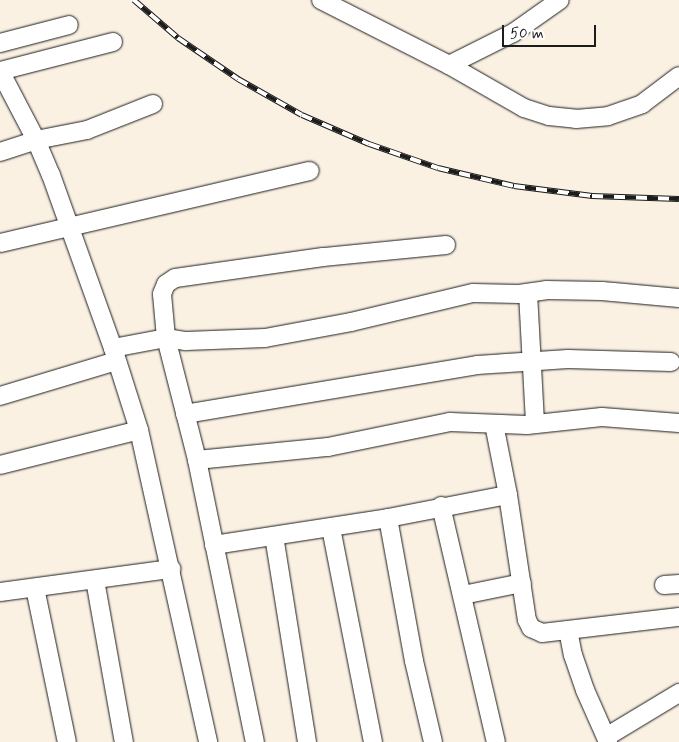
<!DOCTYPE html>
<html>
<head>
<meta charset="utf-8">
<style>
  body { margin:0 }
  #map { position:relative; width:679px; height:742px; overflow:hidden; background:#faf1e3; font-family:Mynerve,sans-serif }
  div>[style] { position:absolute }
  .roads { filter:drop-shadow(0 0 1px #1c1c1c) drop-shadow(0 0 1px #1c1c1c) }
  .minor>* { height:18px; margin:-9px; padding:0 9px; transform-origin:9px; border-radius:9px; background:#fff }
  .rail>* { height:5.5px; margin-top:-2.75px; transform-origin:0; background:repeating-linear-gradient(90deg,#fff 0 11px,#1c1c1c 0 22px); box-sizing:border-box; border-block:1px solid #1c1c1c }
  span { translate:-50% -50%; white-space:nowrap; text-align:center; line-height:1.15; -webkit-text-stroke:5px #fff; paint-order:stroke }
  .scale { position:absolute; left:502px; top:25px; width:94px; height:22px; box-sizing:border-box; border:2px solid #1c1c1c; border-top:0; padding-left:6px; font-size:15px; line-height:18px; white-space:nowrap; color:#1c1c1c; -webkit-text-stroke:4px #fff; paint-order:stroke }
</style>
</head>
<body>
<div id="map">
  <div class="roads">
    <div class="minor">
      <div style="left:321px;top:0;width:144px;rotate:26.9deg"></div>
      <div style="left:449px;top:65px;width:72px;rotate:-26.6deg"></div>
      <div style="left:513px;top:33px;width:57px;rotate:-35.1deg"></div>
      <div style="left:113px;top:42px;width:117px;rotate:165.6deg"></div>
      <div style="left:0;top:71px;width:78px;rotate:62.4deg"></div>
      <div style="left:36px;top:140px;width:38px;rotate:67deg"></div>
      <div style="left:51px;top:175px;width:184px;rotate:70.3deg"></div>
      <div style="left:113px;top:348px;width:54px;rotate:-10.7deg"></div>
      <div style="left:166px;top:338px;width:20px;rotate:9deg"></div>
      <div style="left:186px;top:341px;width:79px;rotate:-2.2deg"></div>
      <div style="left:265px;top:338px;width:87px;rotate:-10.5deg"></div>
      <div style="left:351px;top:322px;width:125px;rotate:-13.4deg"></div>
      <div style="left:473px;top:293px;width:46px;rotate:1.2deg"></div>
      <div style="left:519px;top:294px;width:27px;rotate:-8deg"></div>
      <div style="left:546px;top:290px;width:56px;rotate:1deg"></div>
      <div style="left:602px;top:291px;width:77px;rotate:5.2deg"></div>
      <div style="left:0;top:43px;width:71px;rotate:-14.6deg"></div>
      <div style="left:449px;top:65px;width:86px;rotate:29.8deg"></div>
      <div style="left:524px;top:108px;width:26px;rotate:18deg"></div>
      <div style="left:549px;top:116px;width:27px;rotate:6deg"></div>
      <div style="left:576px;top:119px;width:32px;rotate:-5deg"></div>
      <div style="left:608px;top:116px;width:36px;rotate:-19deg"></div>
      <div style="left:642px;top:104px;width:46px;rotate:-37.1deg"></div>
      <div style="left:0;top:152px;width:38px;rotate:-18deg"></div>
      <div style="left:36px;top:140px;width:52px;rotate:-11.1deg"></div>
      <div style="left:87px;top:130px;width:71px;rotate:-21.5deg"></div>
      <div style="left:0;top:243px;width:318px;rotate:-13.1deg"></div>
      <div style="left:446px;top:245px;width:124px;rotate:174.4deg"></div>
      <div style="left:323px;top:257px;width:149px;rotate:171.9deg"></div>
      <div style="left:175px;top:278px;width:11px;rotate:146deg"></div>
      <div style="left:166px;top:284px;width:11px;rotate:112deg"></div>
      <div style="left:162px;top:294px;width:44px;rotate:84.8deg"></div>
      <div style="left:166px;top:338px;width:126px;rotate:75.7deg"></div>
      <div style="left:197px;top:460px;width:132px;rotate:-5.7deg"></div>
      <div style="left:328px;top:447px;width:125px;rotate:-11.6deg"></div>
      <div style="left:450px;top:422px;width:77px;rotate:2.2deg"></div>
      <div style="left:527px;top:425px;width:75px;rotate:-6.1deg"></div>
      <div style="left:602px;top:417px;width:77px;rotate:4.5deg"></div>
      <div style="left:528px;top:293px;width:131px;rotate:86.9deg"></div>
      <div style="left:113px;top:348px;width:86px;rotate:72.4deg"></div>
      <div style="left:139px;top:430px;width:320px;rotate:77.5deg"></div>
      <div style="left:0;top:396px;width:121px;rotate:-16.8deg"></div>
      <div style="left:185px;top:414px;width:296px;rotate:-9.5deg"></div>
      <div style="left:477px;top:365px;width:91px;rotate:-3.8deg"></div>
      <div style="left:568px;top:359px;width:103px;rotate:1.7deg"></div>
      <div style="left:494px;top:424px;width:72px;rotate:78.8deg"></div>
      <div style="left:508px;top:495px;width:126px;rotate:81.4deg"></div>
      <div style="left:527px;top:620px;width:9px;rotate:63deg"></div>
      <div style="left:531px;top:628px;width:12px;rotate:24deg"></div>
      <div style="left:542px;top:633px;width:138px;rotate:-6.7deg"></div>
      <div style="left:197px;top:460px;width:288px;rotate:78.4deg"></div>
      <div style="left:0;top:465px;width:143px;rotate:-14.1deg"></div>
      <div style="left:441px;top:506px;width:242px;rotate:76.9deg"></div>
      <div style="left:388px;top:518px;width:145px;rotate:79.7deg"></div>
      <div style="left:414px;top:661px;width:83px;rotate:76.8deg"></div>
      <div style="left:331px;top:528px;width:218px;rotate:78.9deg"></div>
      <div style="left:274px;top:536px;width:209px;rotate:80.9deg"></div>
      <div style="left:214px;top:545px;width:176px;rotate:-8.8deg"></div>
      <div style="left:388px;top:518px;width:122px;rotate:-10.9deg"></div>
      <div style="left:95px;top:580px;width:165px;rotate:79.9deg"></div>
      <div style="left:664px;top:585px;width:15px;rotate:-4deg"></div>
      <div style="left:35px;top:588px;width:157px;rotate:78.3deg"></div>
      <div style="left:0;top:592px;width:173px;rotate:-7.7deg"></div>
      <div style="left:463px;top:595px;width:60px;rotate:-11.5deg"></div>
      <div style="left:568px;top:630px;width:25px;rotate:79deg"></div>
      <div style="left:573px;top:655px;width:37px;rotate:71deg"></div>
      <div style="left:585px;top:690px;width:57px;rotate:66.1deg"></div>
      <div style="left:606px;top:737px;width:85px;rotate:-31.1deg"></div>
    </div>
  </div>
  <div class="rail">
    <div style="left:134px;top:0;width:58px;rotate:40.8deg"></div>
    <div style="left:178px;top:38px;width:73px;rotate:34.3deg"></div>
    <div style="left:238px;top:79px;width:73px;rotate:29.4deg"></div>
    <div style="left:302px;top:115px;width:73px;rotate:23.4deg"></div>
    <div style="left:369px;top:144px;width:73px;rotate:19.2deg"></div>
    <div style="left:438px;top:168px;width:78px;rotate:13.3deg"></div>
    <div style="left:514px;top:186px;width:79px;rotate:7.3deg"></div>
    <div style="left:592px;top:196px;width:87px;rotate:2deg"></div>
  </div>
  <div class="scale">50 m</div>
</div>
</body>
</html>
